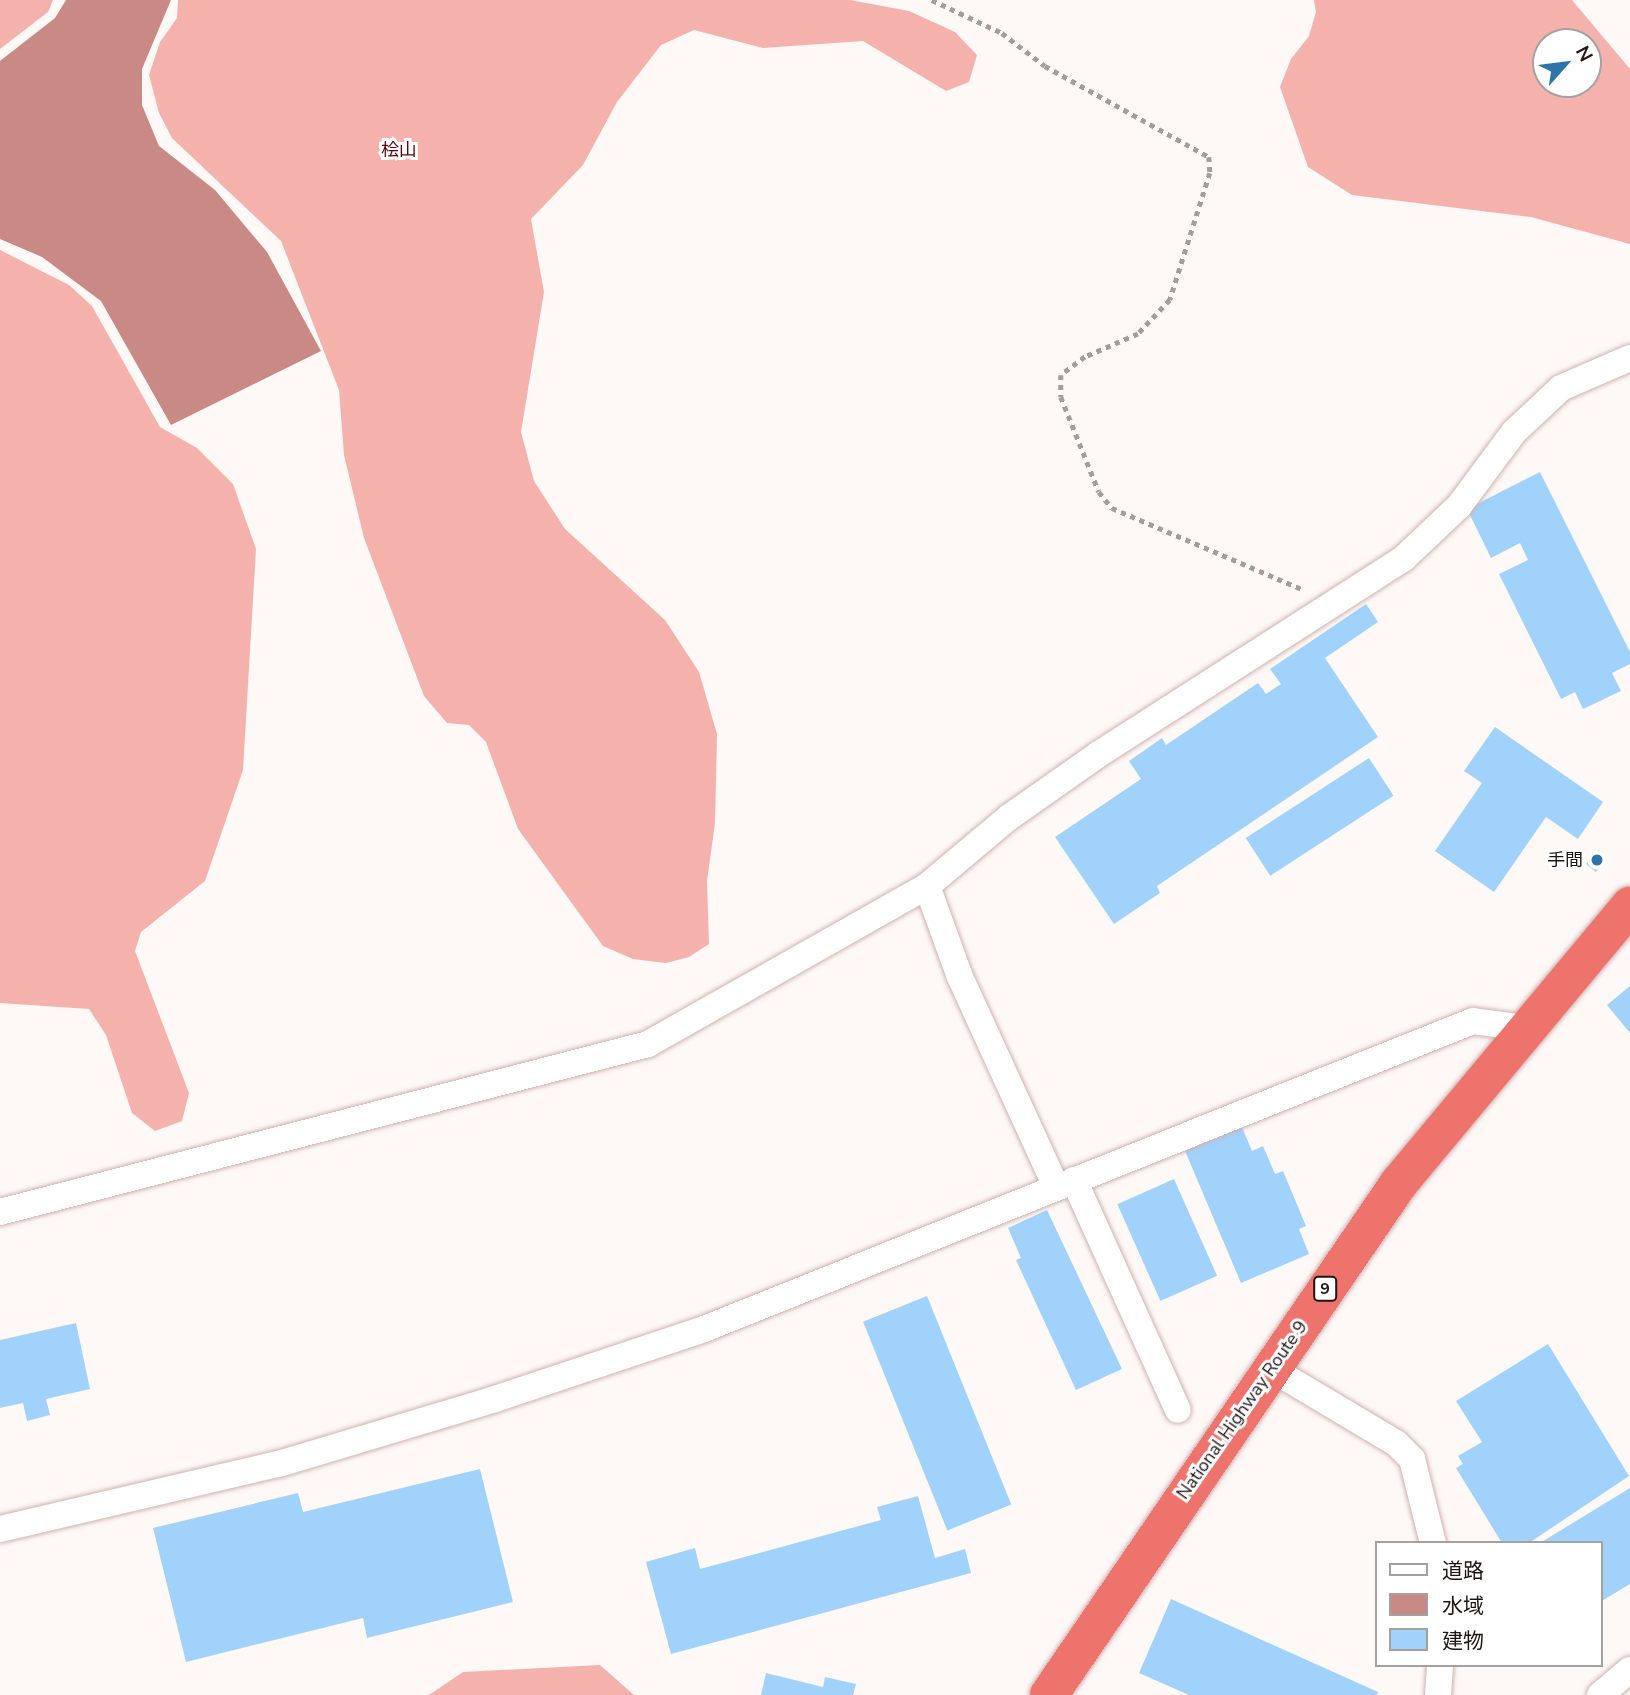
<!DOCTYPE html>
<html>
<head>
<meta charset="utf-8">
<style>
  body { margin:0 }
  #map { position:relative; width:1630px; height:1695px; overflow:hidden; background:#fef8f7; font-family:"Nunito Sans","Noto Sans JP",sans-serif }
  div>[style] { position:absolute }
  .forest>* { inset:0; background:#f5b2ac }
  .water>* { inset:0; background:#c98984 }
  .building>* { inset:0; background:#a0d2fc; transform-origin:0 0 }
  .path>* { height:4.5px; margin-top:-2.25px; transform-origin:0; background:repeating-linear-gradient(90deg,#a59d9c 0 5px,transparent 0 10px) }
  .roads { filter:drop-shadow(0 0 2px #ceb2af) drop-shadow(0 0 2px #ceb2af) }
  .street>* { height:26px; margin:-13px; padding:0 13px; transform-origin:13px; border-radius:13px; background:#fff }
  .highway>* { height:38px; margin:-19px; padding:0 19px; transform-origin:19px; border-radius:19px; background:#ef736d }
  .dots>* { width:19px; height:19px; translate:-50% -50%; box-sizing:border-box; border:4px solid #fff; border-radius:50% }
  span { translate:-50% -50%; white-space:nowrap; text-align:center; line-height:1.15; -webkit-text-stroke:6px #fff; paint-order:stroke }
  .shield-label span { padding:2px 5px; background:#fff; border:2px solid; border-radius:5px; -webkit-text-stroke-width:0 }
  .shield-label { font-size:16px; color:#201514; font-weight:700 }
  .park-label { font-size:18px; color:#55060c }
  .poi-label { font-size:18px; color:#201514 }
  .right { translate:-100% -50%; text-align:right }
  .street-label { font-size:18px; color:#201514 }
  .legend { position:absolute; left:1375px; top:1541px; width:228px; height:126px; box-sizing:border-box; background:#fff; border:2px solid #a6a1a1; margin:0; padding:9px 12px; list-style:none; font-size:21px; color:#201514 }
  .legend li { display:flex; align-items:center; gap:14px; height:35px }
  .legend b { width:35px; border:2px solid #a6a1a1 }
  .north { position:absolute; left:1532px; top:28px; width:70px; height:70px; box-sizing:border-box; background:#fff; border:2px solid #a6a1a1; border-radius:50%; rotate:62deg; font-size:19px; font-weight:700; line-height:28px; text-align:center; color:#201514 }
  .north::after { content:''; display:block; margin:auto; width:24px; height:32px; background:#2d74a8; clip-path:polygon(50% 0,100% 100%,50% 72%,0 100%) }
</style>
</head>
<body>
<div id="map">
  <div class="forest">
    <div style="clip-path:polygon(0 0,53px 0,48px 12px,0 49px)"></div>
    <div style="clip-path:polygon(178px 0,850px 0,909px 11px,955px 32px,977px 55px,969px 82px,946px 91px,863px 41px,763px 48px,694px 30px,661px 45px,617px 102px,583px 165px,531px 219px,544px 292px,521px 432px,534px 481px,565px 529px,665px 620px,699px 672px,717px 734px,715px 823px,707px 881px,709px 944px,689px 957px,666px 963px,633px 959px,603px 946px,518px 829px,486px 742px,469px 725px,447px 723px,424px 696px,364px 538px,344px 455px,339px 390px,281px 241px,172px 138px,159px 113px,149px 75px,160px 42px,177px 18px)"></div>
    <div style="clip-path:polygon(evenodd,1314px 0,1572px 0,1630px 69px,1630px 244px,1531px 217px,1352px 195px,1308px 167px,1280px 87px,1291px 59px,1309px 36px,1316px 12px,1314px 0,1588px 42px,1588px 84px,1546px 84px,1546px 42px,1588px 42px)"></div>
    <div style="clip-path:polygon(0 250px,69px 285px,92px 306px,160px 427px,197px 448px,233px 484px,256px 549px,243px 770px,205px 881px,141px 932px,135px 951px,189px 1093px,182px 1121px,155px 1131px,132px 1113px,106px 1035px,89px 1009px,0 1003px)"></div>
    <div style="clip-path:polygon(600px 1665px,634px 1695px,429px 1695px,463px 1672px)"></div>
  </div>
  <div class="water">
    <div style="clip-path:polygon(66px 0,171px 0,142px 69px,142px 105px,159px 146px,215px 190px,267px 252px,321px 351px,171px 425px,101px 301px,42px 257px,0 239px,0 61px,55px 18px)"></div>
  </div>
  <div class="building">
    <div style="clip-path:polygon(1540px 472px,1630px 652px,1630px 664px,1612px 673px,1621px 691px,1583px 709px,1575px 692px,1561px 699px,1499px 574px,1528px 560px,1520px 543px,1491px 558px,1467px 509px)"></div>
    <div style="clip-path:polygon(1366px 604px,1378px 622px,1325px 658px,1378px 737px,1157px 886px,1160px 893px,1114px 924px,1055px 837px,1141px 779px,1129px 761px,1162px 738px,1166px 745px,1258px 683px,1266px 694px,1281px 684px,1270px 669px)"></div>
    <div style="clip-path:polygon(1495px 727px,1603px 802px,1578px 839px,1546px 817px,1494px 892px,1435px 851px,1482px 783px,1464px 771px)"></div>
    <div style="left:1369px;top:758px;width:45px;height:147px;rotate:57deg"></div>
    <div style="clip-path:polygon(1598px 850px,1606px 857px,1596px 872px,1586px 864px)"></div>
    <div style="clip-path:polygon(1630px 986px,1630px 1033px,1607px 1005px)"></div>
    <div style="clip-path:polygon(1242px 1127px,1252px 1151px,1263px 1146px,1275px 1174px,1283px 1171px,1306px 1226px,1299px 1229px,1309px 1254px,1241px 1283px,1185px 1151px)"></div>
    <div style="left:1174px;top:1179px;width:106px;height:62px;rotate:66deg"></div>
    <div style="clip-path:polygon(1047px 1210px,1122px 1369px,1076px 1390px,1016px 1260px,1021px 1258px,1008px 1228px)"></div>
    <div style="left:927px;top:1296px;width:225px;height:69px;rotate:68deg"></div>
    <div style="clip-path:polygon(76px 1323px,90px 1389px,46px 1399px,50px 1415px,27px 1421px,23px 1403px,0 1408px,0 1340px)"></div>
    <div style="clip-path:polygon(1548px 1344px,1629px 1476px,1529px 1543px,1502px 1543px,1456px 1468px,1463px 1464px,1458px 1456px,1482px 1442px,1456px 1401px)"></div>
    <div style="clip-path:polygon(480px 1469px,513px 1602px,367px 1638px,363px 1618px,186px 1662px,153px 1528px,298px 1493px,303px 1512px)"></div>
    <div style="clip-path:polygon(1630px 1488px,1630px 1584px,1600px 1602px,1600px 1543px,1540px 1543px)"></div>
    <div style="clip-path:polygon(918px 1496px,935px 1558px,965px 1549px,971px 1573px,671px 1654px,646px 1562px,695px 1548px,700px 1569px,881px 1520px,877px 1507px)"></div>
    <div style="clip-path:polygon(1171px 1599px,1378px 1692px,1377px 1695px,1189px 1695px,1139px 1673px)"></div>
    <div style="clip-path:polygon(766px 1673px,823px 1687px,825px 1677px,856px 1684px,853px 1695px,761px 1695px)"></div>
  </div>
  <div class="path">
    <div style="left:932px;top:0;width:77px;rotate:25.2deg"></div>
    <div style="left:1002px;top:33px;width:54px;rotate:37.5deg"></div>
    <div style="left:1045px;top:66px;width:188px;rotate:29deg"></div>
    <div style="left:1209px;top:157px;width:16px;rotate:86deg"></div>
    <div style="left:1210px;top:173px;width:133px;rotate:107.5deg"></div>
    <div style="left:1170px;top:300px;width:47px;rotate:133.3deg"></div>
    <div style="left:1138px;top:334px;width:58px;rotate:156.5deg"></div>
    <div style="left:1085px;top:357px;width:30px;rotate:143deg"></div>
    <div style="left:1061px;top:375px;width:22px;rotate:90deg"></div>
    <div style="left:1061px;top:397px;width:102px;rotate:68.2deg"></div>
    <div style="left:1099px;top:492px;width:21px;rotate:51deg"></div>
    <div style="left:1112px;top:508px;width:207px;rotate:23.1deg"></div>
  </div>
  <div class="roads">
    <div class="street">
      <div style="left:927px;top:886px;width:97px;rotate:70.1deg"></div>
      <div style="left:960px;top:977px;width:231px;rotate:65.4deg"></div>
      <div style="left:1074px;top:1180px;width:252px;rotate:65.7deg"></div>
      <div style="left:0;top:1212px;width:669px;rotate:-14.53deg"></div>
      <div style="left:648px;top:1044px;width:321px;rotate:-29.5deg"></div>
      <div style="left:927px;top:886px;width:106px;rotate:-40deg"></div>
      <div style="left:1008px;top:818px;width:111px;rotate:-35.1deg"></div>
      <div style="left:1099px;top:754px;width:363px;rotate:-32.7deg"></div>
      <div style="left:1404px;top:558px;width:76px;rotate:-43.4deg"></div>
      <div style="left:1459px;top:506px;width:92px;rotate:-53.4deg"></div>
      <div style="left:1514px;top:432px;width:64px;rotate:-43.1deg"></div>
      <div style="left:1561px;top:388px;width:75px;rotate:-23.5deg"></div>
      <div style="left:1270px;top:1368px;width:147px;rotate:30.8deg"></div>
      <div style="left:1396px;top:1443px;width:23px;rotate:45deg"></div>
      <div style="left:1412px;top:1459px;width:87px;rotate:76deg"></div>
      <div style="left:0;top:1529px;width:290px;rotate:-13.2deg"></div>
      <div style="left:282px;top:1463px;width:222px;rotate:-16.7deg"></div>
      <div style="left:495px;top:1399px;width:220px;rotate:-18.5deg"></div>
      <div style="left:704px;top:1329px;width:828px;rotate:-21.83deg"></div>
      <div style="left:1473px;top:1021px;width:52px;rotate:7.7deg"></div>
      <div style="left:1438px;top:1695px;width:30px;rotate:-86deg"></div>
      <div style="left:1600px;top:1695px;width:39px;rotate:-40deg"></div>
    </div>
    <div class="highway">
      <div style="left:1049px;top:1695px;width:620px;rotate:-55.64deg"></div>
      <div style="left:1399px;top:1183px;width:361px;rotate:-50.2deg"></div>
    </div>
  </div>
  <div class="dots">
    <div style="left:1597px;top:860px;background:#2d74a8"></div>
  </div>
  <div class="shield-label">
    <span style="left:1325px;top:1289px">9</span>
  </div>
  <div class="park-label">
    <span style="left:399px;top:150px">桧山</span>
  </div>
  <div class="poi-label">
    <span class="right" style="left:1583px;top:860px">手間</span>
  </div>
  <div class="street-label">
    <span style="left:1242px;top:1410px;rotate:-55deg">National Highway Route 9</span>
  </div>
  <ul class="legend">
  <li><b style="height:9px;background:#fff"></b>道路</li>
  <li><b style="height:19px;background:#c98984"></b>水域</li>
  <li><b style="height:19px;background:#a0d2fc"></b>建物</li>
  </ul>
  <div class="north">N</div>
</div>
</body>
</html>
